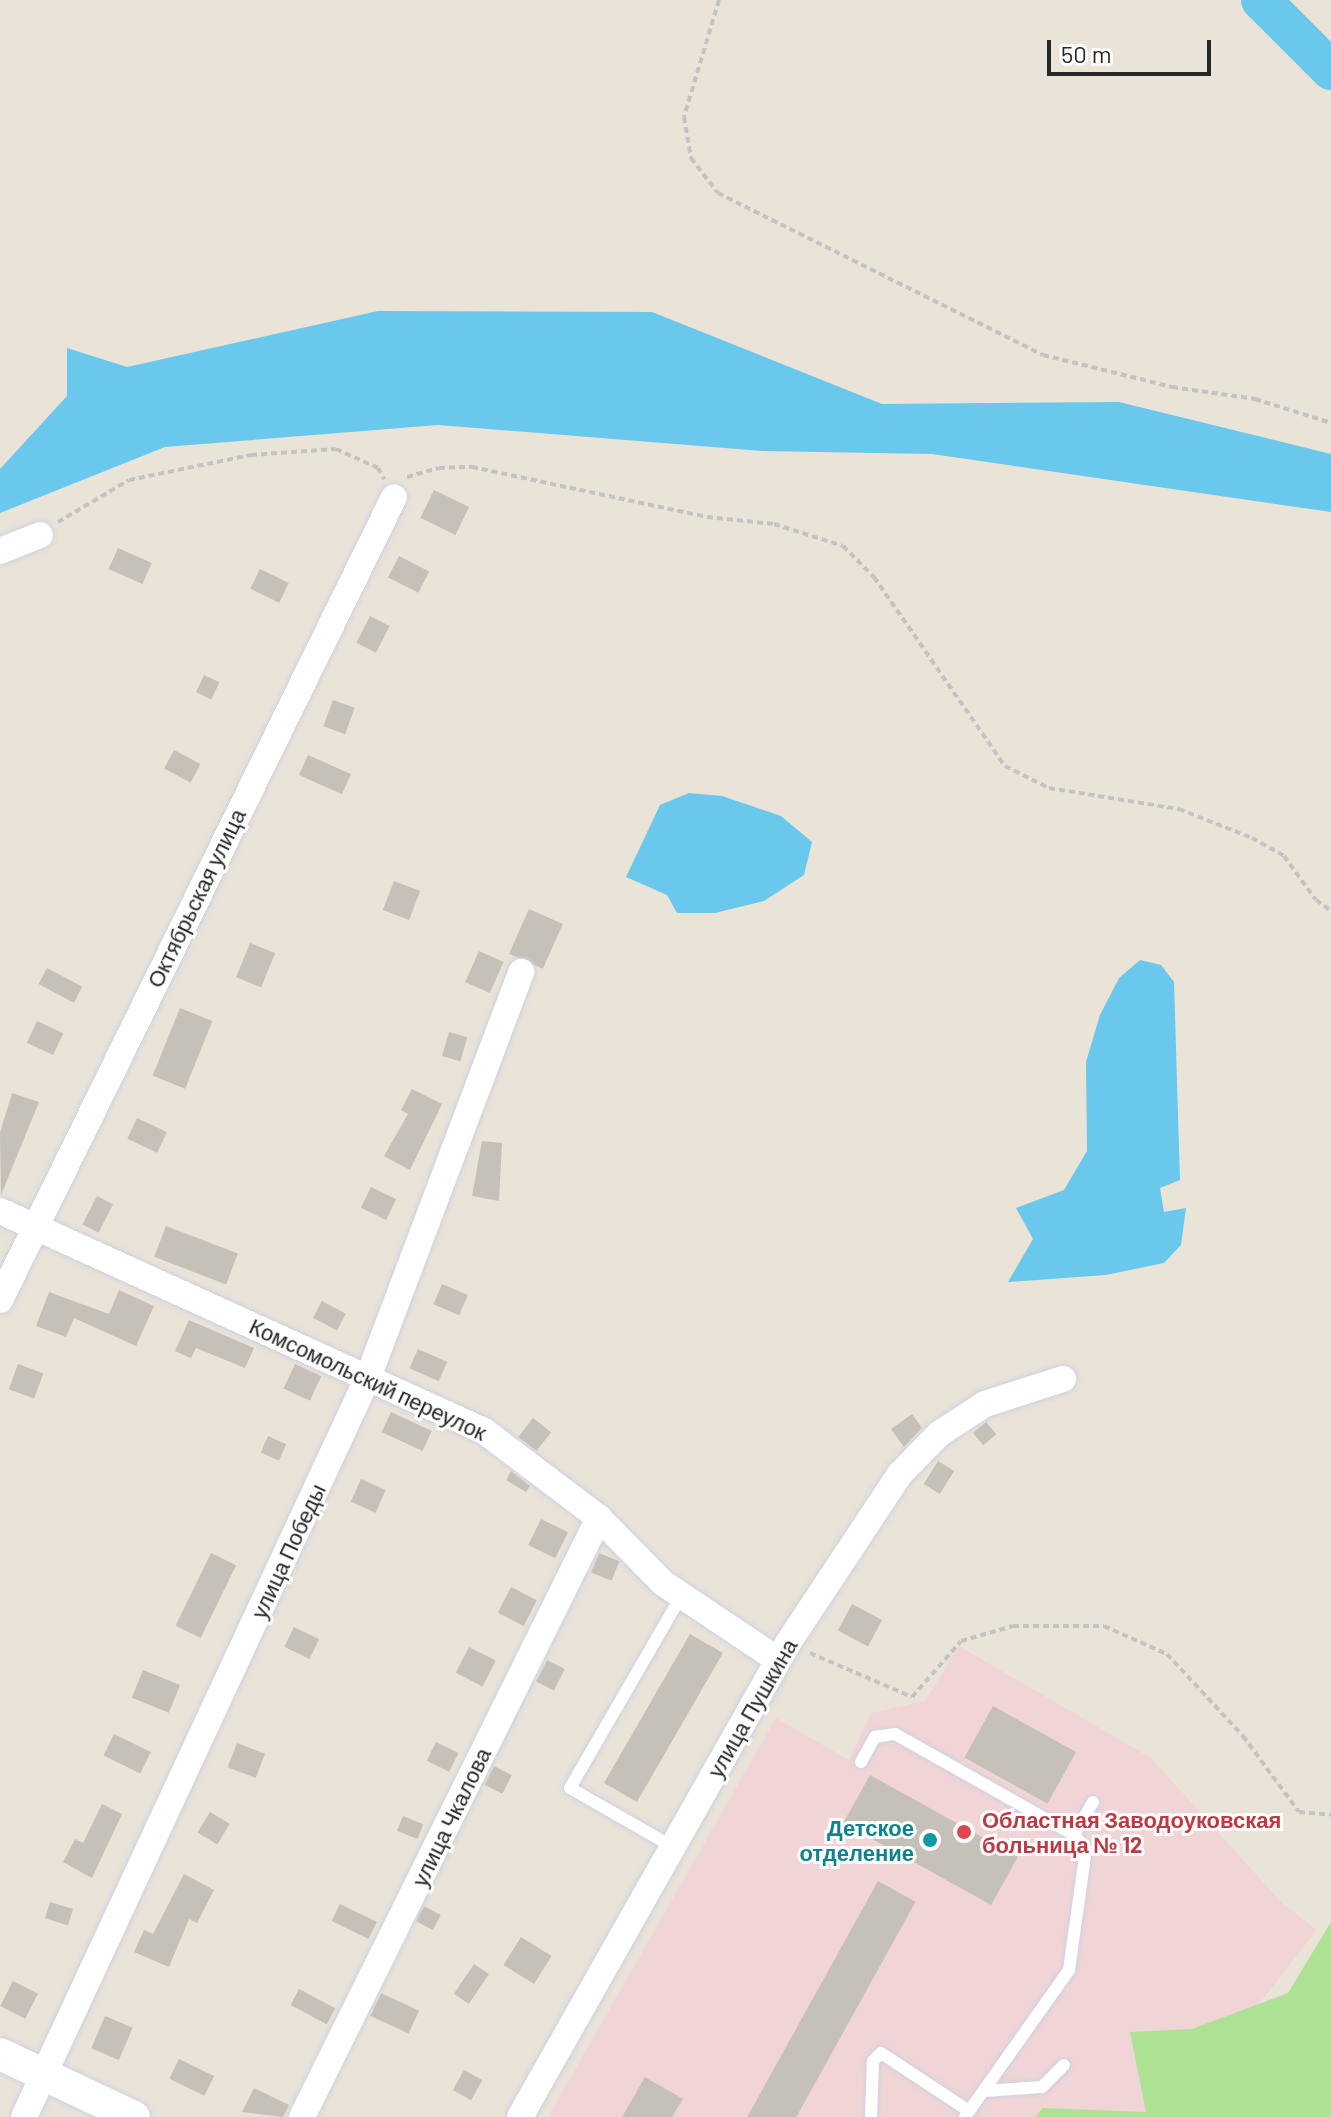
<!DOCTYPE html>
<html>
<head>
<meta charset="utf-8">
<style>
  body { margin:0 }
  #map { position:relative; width:1331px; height:2117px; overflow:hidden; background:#eae3d8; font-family:Barlow,sans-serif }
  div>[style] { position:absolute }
  .medical>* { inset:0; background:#f1d5d6 }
  .green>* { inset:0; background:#ade194 }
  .water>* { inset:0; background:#6ac8ed }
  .river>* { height:40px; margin:-20px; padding:0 20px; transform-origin:20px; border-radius:20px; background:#6ac8ed }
  .building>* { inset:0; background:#c5c0b8; transform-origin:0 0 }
  .path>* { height:4px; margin-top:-2px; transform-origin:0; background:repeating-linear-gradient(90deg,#c3c3c3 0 6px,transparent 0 10px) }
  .roads { filter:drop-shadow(0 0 2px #ced1e1) drop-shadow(0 0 2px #ced1e1) }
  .service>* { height:12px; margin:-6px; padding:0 6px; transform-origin:6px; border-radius:6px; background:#fff }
  .minor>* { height:26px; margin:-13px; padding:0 13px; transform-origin:13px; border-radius:13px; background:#fff }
  .tertiary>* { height:32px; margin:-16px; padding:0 16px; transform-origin:16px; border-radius:16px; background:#fff }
  .dots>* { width:22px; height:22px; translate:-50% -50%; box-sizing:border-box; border:4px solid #fff; border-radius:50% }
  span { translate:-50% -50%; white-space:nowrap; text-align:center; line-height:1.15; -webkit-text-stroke:6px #fff; paint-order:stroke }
  .street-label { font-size:22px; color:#272727 }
  .health-label { font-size:22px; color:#be3a42; font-weight:700 }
  .left { translate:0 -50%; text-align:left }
  .culture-label { font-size:22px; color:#0d838f; font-weight:700 }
  .right { translate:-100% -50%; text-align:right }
  .scale { position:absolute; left:1047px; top:40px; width:164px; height:36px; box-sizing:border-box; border:4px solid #272727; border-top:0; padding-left:10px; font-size:24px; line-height:28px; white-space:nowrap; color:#272727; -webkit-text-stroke:6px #fff; paint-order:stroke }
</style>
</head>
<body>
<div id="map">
  <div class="medical">
    <div style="clip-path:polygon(959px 1646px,1151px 1758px,1282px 1903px,1317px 1930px,1170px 2117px,548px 2117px,776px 1718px,849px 1760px,871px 1713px,925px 1701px)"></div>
  </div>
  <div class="green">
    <div style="clip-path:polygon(1331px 1922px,1331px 2117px,1036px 2117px,1042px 2108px,1146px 2112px,1130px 2032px,1192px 2029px,1288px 1993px)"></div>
  </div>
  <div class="water">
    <div style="clip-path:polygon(378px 311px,652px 312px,882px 404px,1119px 402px,1331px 454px,1331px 512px,932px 454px,762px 451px,438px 425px,165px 447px,0 513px,0 469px,67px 396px,67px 348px,127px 367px)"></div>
    <div style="clip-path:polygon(689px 793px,722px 796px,781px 816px,812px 842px,804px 875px,764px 901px,715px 913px,677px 913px,667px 895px,626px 877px,660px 805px)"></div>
    <div style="clip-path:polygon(1140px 960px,1161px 965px,1174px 982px,1180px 1180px,1160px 1188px,1164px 1212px,1186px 1208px,1181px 1245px,1164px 1263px,1106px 1275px,1008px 1282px,1033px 1239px,1016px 1208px,1064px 1190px,1087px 1151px,1086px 1062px,1100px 1015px,1119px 978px)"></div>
  </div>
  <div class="river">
    <div style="left:1261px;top:0;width:99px;rotate:45deg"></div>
  </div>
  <div class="building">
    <div style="left:434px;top:490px;width:39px;height:31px;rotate:26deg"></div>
    <div style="left:118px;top:548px;width:37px;height:23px;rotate:24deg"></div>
    <div style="left:399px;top:556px;width:34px;height:24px;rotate:27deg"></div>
    <div style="left:260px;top:569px;width:32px;height:22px;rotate:26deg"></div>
    <div style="left:370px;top:616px;width:22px;height:30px;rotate:27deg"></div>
    <div style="left:204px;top:675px;width:17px;height:19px;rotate:25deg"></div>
    <div style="left:333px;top:700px;width:23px;height:28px;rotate:20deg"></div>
    <div style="left:174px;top:750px;width:30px;height:21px;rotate:28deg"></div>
    <div style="left:308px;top:755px;width:47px;height:22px;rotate:24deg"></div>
    <div style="left:394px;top:881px;width:28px;height:31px;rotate:21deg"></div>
    <div style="left:529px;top:909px;width:37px;height:49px;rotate:24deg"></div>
    <div style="left:250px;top:943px;width:27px;height:37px;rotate:22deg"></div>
    <div style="left:479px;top:951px;width:27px;height:34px;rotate:24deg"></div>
    <div style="left:47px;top:968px;width:40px;height:18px;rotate:28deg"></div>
    <div style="left:180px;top:1008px;width:35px;height:73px;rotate:22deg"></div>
    <div style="left:37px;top:1021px;width:29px;height:24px;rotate:25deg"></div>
    <div style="left:449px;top:1032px;width:19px;height:25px;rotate:16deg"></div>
    <div style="clip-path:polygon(412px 1089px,442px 1104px,410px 1170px,384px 1156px,408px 1114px,401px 1110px)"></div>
    <div style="clip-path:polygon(12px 1093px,39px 1102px,1px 1195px,0 1133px)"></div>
    <div style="left:137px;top:1118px;width:33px;height:23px;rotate:25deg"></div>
    <div style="clip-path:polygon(482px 1141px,502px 1143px,499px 1201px,472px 1196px)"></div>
    <div style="left:371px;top:1187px;width:28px;height:23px;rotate:26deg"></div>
    <div style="left:97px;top:1196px;width:18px;height:32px;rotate:27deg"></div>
    <div style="left:166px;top:1226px;width:77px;height:33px;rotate:21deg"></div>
    <div style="left:442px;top:1284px;width:28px;height:22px;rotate:23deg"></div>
    <div style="clip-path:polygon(119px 1290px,154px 1306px,136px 1346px,74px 1318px,66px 1337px,36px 1326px,49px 1292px,109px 1314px)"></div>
    <div style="left:322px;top:1301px;width:27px;height:19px;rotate:28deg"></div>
    <div style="clip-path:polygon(189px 1320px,254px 1348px,245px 1368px,196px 1348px,191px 1358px,175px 1351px)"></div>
    <div style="left:418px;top:1349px;width:32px;height:21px;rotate:24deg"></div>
    <div style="left:18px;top:1364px;width:27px;height:27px;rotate:20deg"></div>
    <div style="left:295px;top:1364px;width:29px;height:27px;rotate:25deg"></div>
    <div style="left:391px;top:1412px;width:45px;height:22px;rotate:25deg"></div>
    <div style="clip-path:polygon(912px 1414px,922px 1428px,904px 1447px,891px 1429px)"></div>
    <div style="left:533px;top:1418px;width:23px;height:24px;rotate:38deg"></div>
    <div style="left:986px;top:1422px;width:16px;height:17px;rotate:50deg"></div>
    <div style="left:268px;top:1436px;width:20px;height:18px;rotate:24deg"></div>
    <div style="left:938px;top:1461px;width:19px;height:27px;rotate:32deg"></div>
    <div style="clip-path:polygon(511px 1471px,530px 1486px,526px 1492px,506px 1480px)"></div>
    <div style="left:361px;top:1479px;width:27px;height:25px;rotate:24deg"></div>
    <div style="left:541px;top:1519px;width:30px;height:29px;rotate:26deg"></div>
    <div style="left:211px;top:1553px;width:28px;height:81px;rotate:26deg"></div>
    <div style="left:599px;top:1553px;width:22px;height:21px;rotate:22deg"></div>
    <div style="left:511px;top:1587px;width:29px;height:29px;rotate:27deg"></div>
    <div style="left:852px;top:1604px;width:34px;height:30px;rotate:28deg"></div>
    <div style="left:294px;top:1627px;width:28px;height:22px;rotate:26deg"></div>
    <div style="left:690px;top:1634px;width:38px;height:172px;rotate:30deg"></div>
    <div style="left:469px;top:1647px;width:30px;height:29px;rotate:27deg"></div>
    <div style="left:547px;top:1660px;width:20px;height:24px;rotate:27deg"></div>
    <div style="left:143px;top:1670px;width:40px;height:30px;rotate:22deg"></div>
    <div style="left:993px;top:1706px;width:95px;height:59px;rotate:29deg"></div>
    <div style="left:114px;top:1734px;width:41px;height:24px;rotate:26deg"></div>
    <div style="left:436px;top:1742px;width:25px;height:21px;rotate:26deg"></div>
    <div style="left:237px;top:1743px;width:30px;height:26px;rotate:21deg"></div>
    <div style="left:494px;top:1766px;width:20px;height:21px;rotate:27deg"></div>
    <div style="left:870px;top:1775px;width:169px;height:55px;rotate:29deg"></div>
    <div style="clip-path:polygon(102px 1804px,122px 1814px,92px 1878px,63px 1862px,75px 1839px,83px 1843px)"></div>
    <div style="left:210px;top:1812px;width:23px;height:24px;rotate:31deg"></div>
    <div style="left:403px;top:1816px;width:22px;height:16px;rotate:22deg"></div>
    <div style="clip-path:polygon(184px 1874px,214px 1890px,197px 1923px,189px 1919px,169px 1967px,134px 1952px,144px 1930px,153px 1934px)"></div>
    <div style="left:878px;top:1881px;width:43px;height:271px;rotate:29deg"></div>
    <div style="left:50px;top:1902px;width:24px;height:17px;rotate:17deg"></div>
    <div style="left:340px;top:1904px;width:41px;height:19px;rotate:26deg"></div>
    <div style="left:424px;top:1906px;width:19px;height:17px;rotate:28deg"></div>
    <div style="left:521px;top:1937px;width:36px;height:33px;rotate:32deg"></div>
    <div style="left:474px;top:1964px;width:18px;height:36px;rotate:34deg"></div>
    <div style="left:13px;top:1981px;width:28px;height:28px;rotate:27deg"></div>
    <div style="left:299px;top:1989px;width:41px;height:18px;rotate:28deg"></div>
    <div style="left:381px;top:1993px;width:42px;height:25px;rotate:25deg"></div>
    <div style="left:105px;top:2016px;width:30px;height:35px;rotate:23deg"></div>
    <div style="left:179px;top:2059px;width:39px;height:22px;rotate:26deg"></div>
    <div style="left:464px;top:2070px;width:21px;height:23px;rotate:29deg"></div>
    <div style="clip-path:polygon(645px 2077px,683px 2099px,672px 2117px,622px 2117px)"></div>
    <div style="clip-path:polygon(254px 2088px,289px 2105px,283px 2117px,242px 2112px)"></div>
  </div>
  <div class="path">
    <div style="left:719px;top:0;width:122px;rotate:106.7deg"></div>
    <div style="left:684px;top:117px;width:42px;rotate:80.3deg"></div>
    <div style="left:691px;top:158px;width:44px;rotate:52.4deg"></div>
    <div style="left:718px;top:193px;width:363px;rotate:26.5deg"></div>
    <div style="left:1043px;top:355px;width:133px;rotate:13.9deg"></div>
    <div style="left:1172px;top:387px;width:84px;rotate:8.2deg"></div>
    <div style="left:1255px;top:399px;width:80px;rotate:17.5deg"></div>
    <div style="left:407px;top:477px;width:33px;rotate:-16deg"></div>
    <div style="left:439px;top:468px;width:33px;rotate:-2deg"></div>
    <div style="left:472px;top:467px;width:240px;rotate:12deg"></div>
    <div style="left:707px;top:517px;width:67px;rotate:6deg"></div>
    <div style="left:774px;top:524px;width:72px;rotate:17.7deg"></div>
    <div style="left:843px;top:546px;width:44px;rotate:45deg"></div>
    <div style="left:874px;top:577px;width:230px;rotate:55.3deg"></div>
    <div style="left:1005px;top:766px;width:49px;rotate:26.6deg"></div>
    <div style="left:1049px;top:788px;width:132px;rotate:9.2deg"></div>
    <div style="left:1179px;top:809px;width:79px;rotate:21.7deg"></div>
    <div style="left:1252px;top:838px;width:37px;rotate:29deg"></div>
    <div style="left:1284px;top:856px;width:54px;rotate:54deg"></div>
    <div style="left:1316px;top:900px;width:19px;rotate:36deg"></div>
    <div style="left:58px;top:522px;width:82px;rotate:-30.6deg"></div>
    <div style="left:129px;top:480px;width:125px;rotate:-11.6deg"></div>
    <div style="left:251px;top:455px;width:85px;rotate:-4deg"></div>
    <div style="left:336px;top:449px;width:46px;rotate:24.3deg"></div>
    <div style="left:378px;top:468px;width:13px;rotate:61deg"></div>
    <div style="left:810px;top:1653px;width:111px;rotate:23.3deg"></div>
    <div style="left:912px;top:1697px;width:74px;rotate:-48.8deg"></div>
    <div style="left:961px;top:1641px;width:54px;rotate:-16.1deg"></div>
    <div style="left:1013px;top:1626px;width:91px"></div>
    <div style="left:1104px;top:1626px;width:69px;rotate:24deg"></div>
    <div style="left:1167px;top:1654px;width:112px;rotate:47.2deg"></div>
    <div style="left:1243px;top:1736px;width:94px;rotate:53.6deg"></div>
    <div style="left:1299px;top:1812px;width:32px;rotate:5deg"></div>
  </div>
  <div class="roads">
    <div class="service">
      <div style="left:861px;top:1762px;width:29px;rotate:-61deg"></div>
      <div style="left:875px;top:1737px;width:20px;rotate:-9deg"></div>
      <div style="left:895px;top:1734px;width:206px;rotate:29.4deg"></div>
      <div style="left:1074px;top:1835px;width:18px;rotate:49deg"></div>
      <div style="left:1086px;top:1849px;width:122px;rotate:98deg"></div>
      <div style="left:1069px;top:1970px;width:180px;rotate:125.3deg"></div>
      <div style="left:1074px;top:1835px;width:38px;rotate:-60deg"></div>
      <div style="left:673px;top:1847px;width:119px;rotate:-150.2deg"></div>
      <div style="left:570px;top:1788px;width:223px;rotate:-59.9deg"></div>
      <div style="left:984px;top:2091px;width:58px;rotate:-3.9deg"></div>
      <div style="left:1042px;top:2087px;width:31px;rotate:-45deg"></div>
      <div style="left:871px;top:2117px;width:56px;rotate:-88deg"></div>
      <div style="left:873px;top:2061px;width:11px;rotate:-45deg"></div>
      <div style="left:881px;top:2053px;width:105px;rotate:33.4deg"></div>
    </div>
    <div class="minor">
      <div style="left:0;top:551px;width:43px;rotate:-21.8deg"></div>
      <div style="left:0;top:1211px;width:532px;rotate:24.44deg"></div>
      <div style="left:484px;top:1431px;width:144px;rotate:37.1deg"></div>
      <div style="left:599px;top:1518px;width:91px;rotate:45.4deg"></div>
      <div style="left:663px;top:1583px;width:138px;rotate:33.8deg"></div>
      <div style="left:0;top:1300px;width:894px;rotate:-63.86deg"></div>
      <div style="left:24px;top:2117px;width:818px;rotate:-65.06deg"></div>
      <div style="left:369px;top:1375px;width:431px;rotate:-69.3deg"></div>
      <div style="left:302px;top:2117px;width:669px;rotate:-63.63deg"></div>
      <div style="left:520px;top:2117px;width:545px;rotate:-60.52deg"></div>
      <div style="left:788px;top:1643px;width:203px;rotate:-56.5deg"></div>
      <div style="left:900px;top:1474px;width:56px;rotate:-45.7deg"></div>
      <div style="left:939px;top:1434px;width:55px;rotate:-33.1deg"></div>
      <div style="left:985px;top:1404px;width:82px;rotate:-17.8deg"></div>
    </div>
    <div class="tertiary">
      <div style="left:0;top:2054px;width:148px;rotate:25.2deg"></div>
    </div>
  </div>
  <div class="dots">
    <div style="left:964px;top:1832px;background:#e0444e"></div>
    <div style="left:930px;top:1840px;background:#0f9aa8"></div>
  </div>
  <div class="street-label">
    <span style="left:196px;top:898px;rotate:-64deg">Октябрьская улица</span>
    <span style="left:368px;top:1379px;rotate:25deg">Комсомольский переулок</span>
    <span style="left:288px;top:1551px;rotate:-65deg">улица Победы</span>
    <span style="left:752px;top:1708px;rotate:-60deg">улица Пушкина</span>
    <span style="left:451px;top:1817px;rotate:-64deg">улица Чкалова</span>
  </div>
  <div class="health-label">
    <span class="left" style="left:982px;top:1832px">Областная Заводоуковская<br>больница № 12</span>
  </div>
  <div class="culture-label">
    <span class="right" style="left:914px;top:1840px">Детское<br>отделение</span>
  </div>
  <div class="scale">50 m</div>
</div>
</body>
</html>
